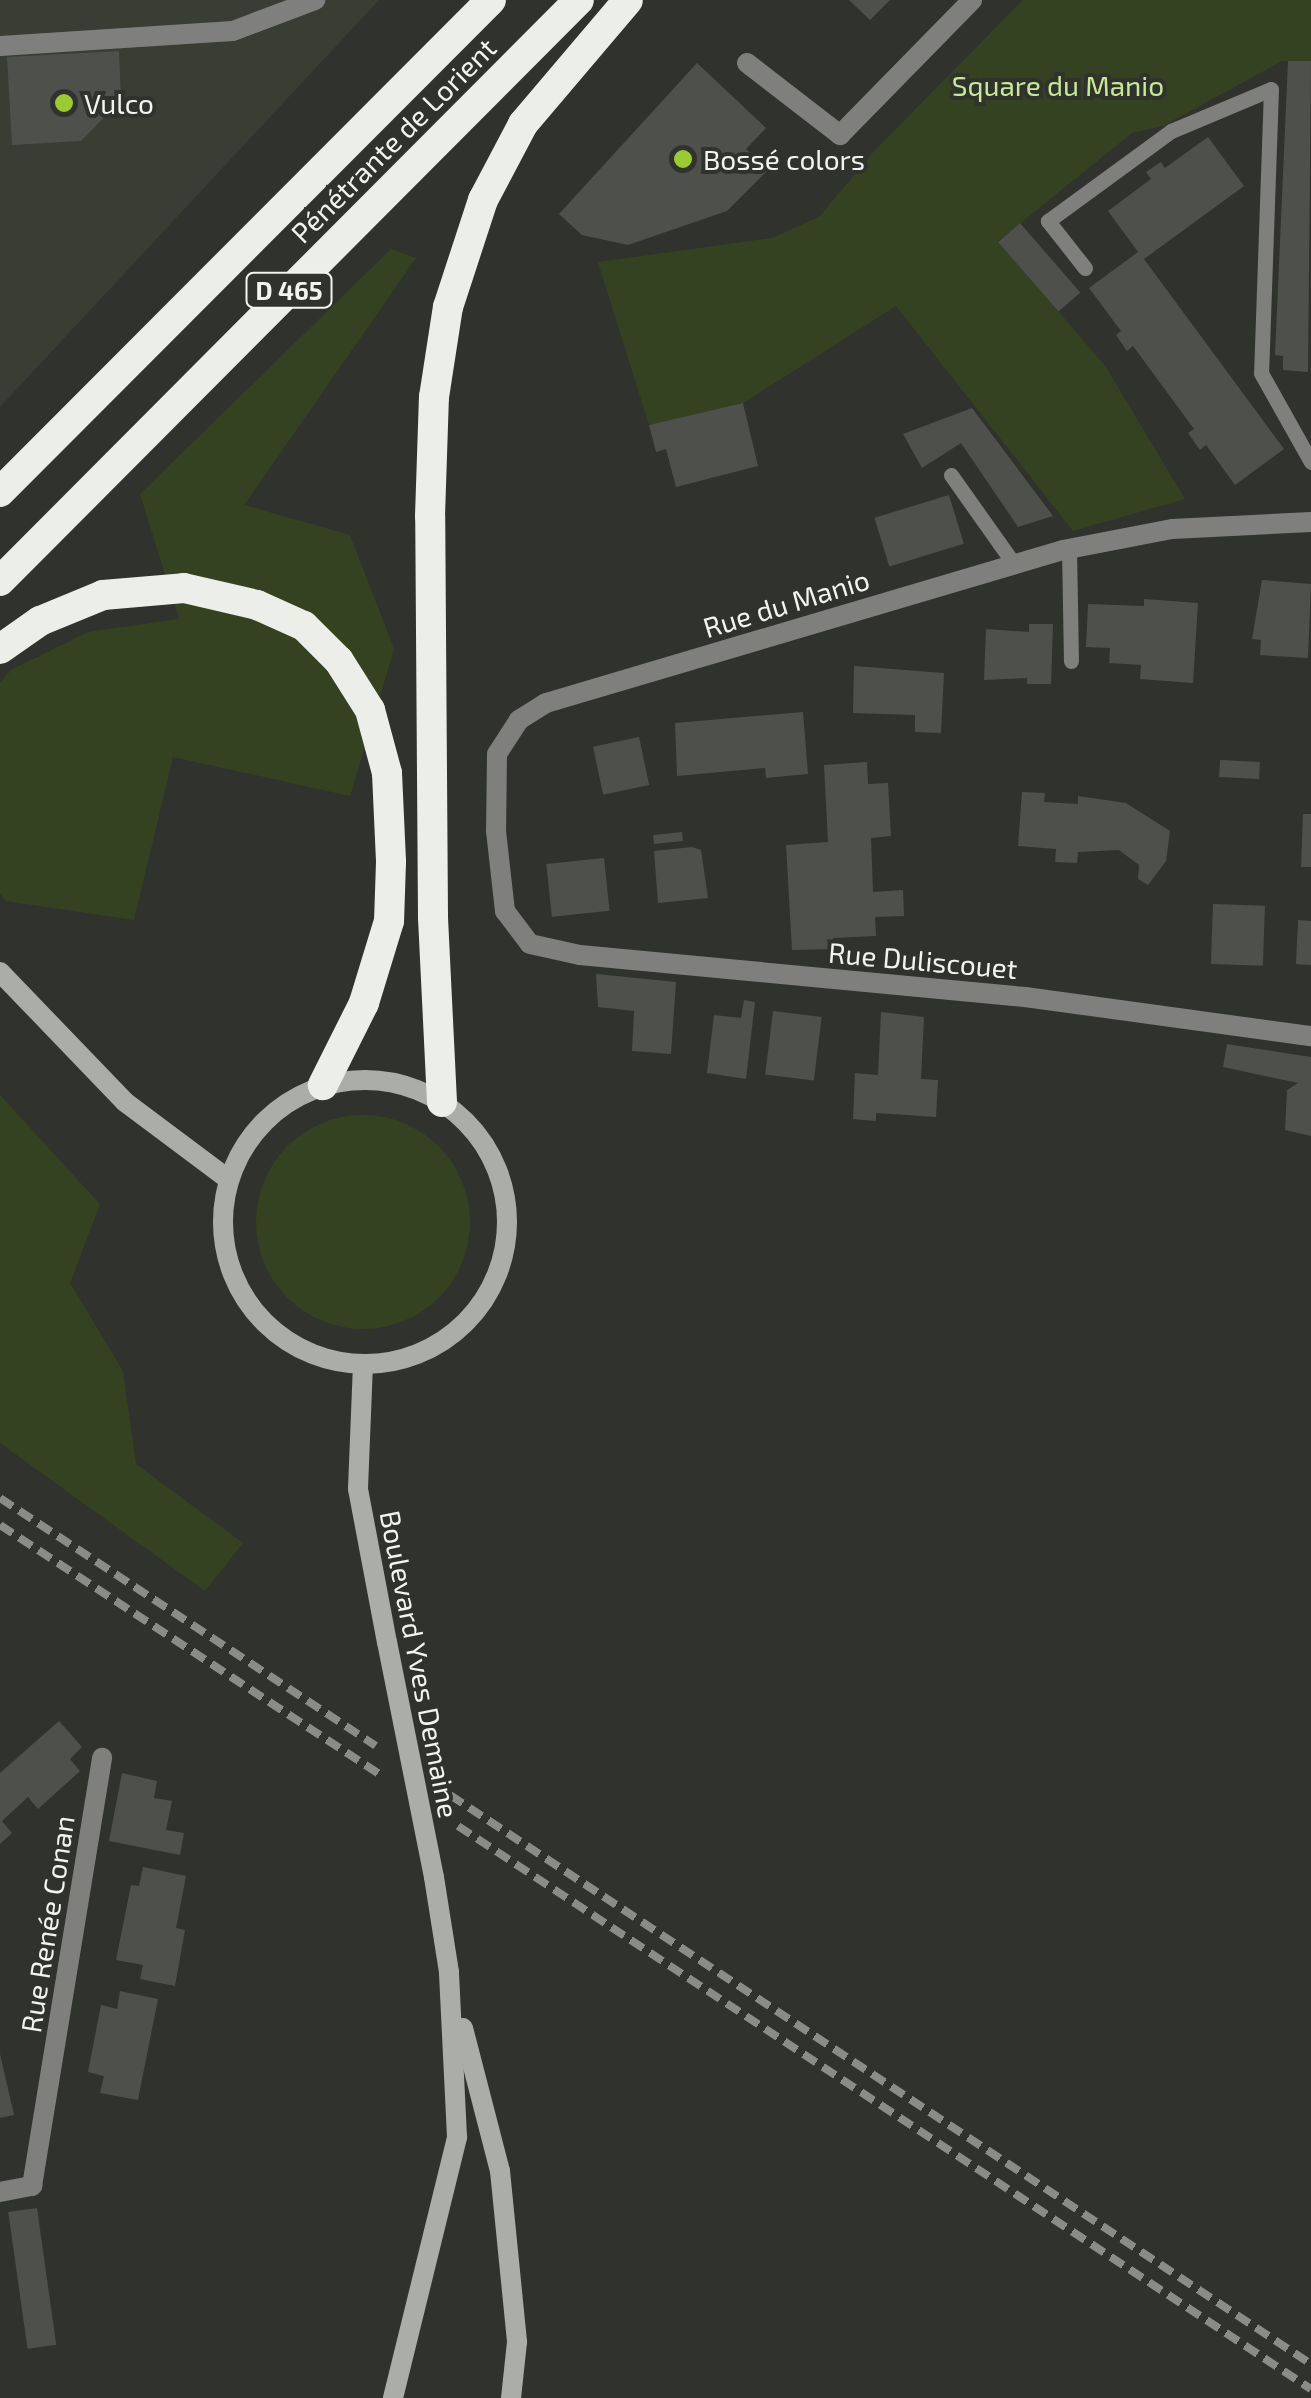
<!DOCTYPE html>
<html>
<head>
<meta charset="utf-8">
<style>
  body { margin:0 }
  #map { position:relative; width:1311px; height:2398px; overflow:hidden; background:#30322e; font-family:"Exo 2",sans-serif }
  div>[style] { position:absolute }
  .built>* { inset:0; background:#393d34 }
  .green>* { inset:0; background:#354221 }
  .round { border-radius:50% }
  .building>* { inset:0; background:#4e504c; transform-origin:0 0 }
  .lane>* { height:15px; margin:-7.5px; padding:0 7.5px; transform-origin:7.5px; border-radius:7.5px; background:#7f807e }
  .street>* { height:20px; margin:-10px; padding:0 10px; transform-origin:10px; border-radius:10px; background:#7f807e }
  .secondary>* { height:20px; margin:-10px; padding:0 10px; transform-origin:10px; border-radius:10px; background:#abada9 }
  .secondary>.ring { margin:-10px; padding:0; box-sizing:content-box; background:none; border:20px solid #abada9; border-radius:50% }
  .highway>* { height:30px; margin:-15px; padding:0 15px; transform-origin:15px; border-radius:15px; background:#eceee9 }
  .rail>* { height:8px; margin-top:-4px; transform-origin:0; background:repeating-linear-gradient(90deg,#8a8c89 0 15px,transparent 0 23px) }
  .secondary-bridge>* { height:20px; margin:-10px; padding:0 10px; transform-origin:10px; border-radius:10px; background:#abada9 }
  .dots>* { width:28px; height:28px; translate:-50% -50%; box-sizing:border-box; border:5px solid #30322e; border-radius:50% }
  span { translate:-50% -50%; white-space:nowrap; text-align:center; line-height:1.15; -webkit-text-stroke:8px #30322e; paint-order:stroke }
  .shield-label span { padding:2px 8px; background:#30322e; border:2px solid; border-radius:8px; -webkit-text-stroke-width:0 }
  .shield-label { font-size:25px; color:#f3f4f2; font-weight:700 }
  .park-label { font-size:28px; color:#c7e896 }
  .poi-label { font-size:28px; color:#f3f4f2 }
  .left { translate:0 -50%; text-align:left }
  .street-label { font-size:28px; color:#f3f4f2 }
</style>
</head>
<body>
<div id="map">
  <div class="built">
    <div style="clip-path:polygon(0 0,379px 0,0 407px)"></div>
  </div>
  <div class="green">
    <div style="clip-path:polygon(1023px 0,1311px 0,1311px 61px,1282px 61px,1163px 126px,1132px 133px,998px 241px,1106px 367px,1185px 499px,1073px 531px,896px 306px,743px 403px,649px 425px,598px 262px,772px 238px,819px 217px,875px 150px)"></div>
    <div style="clip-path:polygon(391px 249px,416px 258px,244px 505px,350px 535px,394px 649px,350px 796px,173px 757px,134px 920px,6px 901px,0 893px,0 683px,11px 670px,88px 632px,179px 619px,140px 494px)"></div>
    <div style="clip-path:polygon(0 1095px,100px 1204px,70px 1283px,123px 1371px,136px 1464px,243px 1543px,205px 1591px,0 1443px)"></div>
    <div class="round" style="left:256px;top:1115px;width:214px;height:214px"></div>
  </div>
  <div class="building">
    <div style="clip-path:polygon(849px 0,890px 0,870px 20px)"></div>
    <div style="clip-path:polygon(119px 51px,121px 100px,81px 141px,12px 145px,7px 57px)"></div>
    <div style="clip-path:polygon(1288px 61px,1311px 61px,1308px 372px,1283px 370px,1283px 356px,1275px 355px)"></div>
    <div style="clip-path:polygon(697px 63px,766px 128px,746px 149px,768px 170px,727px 211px,628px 245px,582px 235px,559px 214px)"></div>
    <div style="clip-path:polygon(1208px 137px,1244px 186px,1144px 259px,1284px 449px,1235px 485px,1206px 445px,1200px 450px,1188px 433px,1194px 429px,1133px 346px,1127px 351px,1116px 335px,1121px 331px,1089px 288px,1138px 252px,1108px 211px,1151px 179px,1146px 172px,1161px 162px,1165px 168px)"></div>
    <div style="left:1020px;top:223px;width:92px;height:29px;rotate:49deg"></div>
    <div style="clip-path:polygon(743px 403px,758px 466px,676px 487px,666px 449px,656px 452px,649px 425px)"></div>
    <div style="clip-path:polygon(972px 408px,1053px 516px,1018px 527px,961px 443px,922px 468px,903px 434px)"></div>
    <div style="left:949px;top:495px;width:51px;height:78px;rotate:73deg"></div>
    <div style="clip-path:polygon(1262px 580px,1311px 584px,1308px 658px,1260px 655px,1261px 640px,1252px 639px)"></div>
    <div style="clip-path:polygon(1144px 599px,1198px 603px,1193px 683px,1140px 679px,1141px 665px,1109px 663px,1110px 648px,1086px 647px,1088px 604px,1144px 606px)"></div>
    <div style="clip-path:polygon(1029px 624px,1053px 624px,1051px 684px,1027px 684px,1027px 678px,984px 680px,986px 629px,1029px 632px)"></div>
    <div style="clip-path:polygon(854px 666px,944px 673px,941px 733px,915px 732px,915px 715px,853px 713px)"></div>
    <div style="clip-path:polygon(803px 712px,808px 774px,766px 778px,765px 768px,677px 776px,675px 723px)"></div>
    <div style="left:639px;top:737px;width:49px;height:47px;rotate:78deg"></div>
    <div style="left:1220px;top:760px;width:40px;height:17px;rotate:3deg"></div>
    <div style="clip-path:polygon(867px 762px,868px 784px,888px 783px,891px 836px,871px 838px,873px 892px,903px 890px,904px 916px,875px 917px,876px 936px,833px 938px,833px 949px,792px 950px,786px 845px,828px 842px,824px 765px)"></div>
    <div style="clip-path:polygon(1022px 792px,1045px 793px,1044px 802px,1078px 804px,1078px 796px,1126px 803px,1170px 831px,1166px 861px,1148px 885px,1138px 879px,1139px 865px,1119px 850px,1078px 852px,1077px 863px,1055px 862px,1056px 849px,1018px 846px)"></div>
    <div style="clip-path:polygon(1303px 814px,1311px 814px,1311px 867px,1301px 867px)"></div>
    <div style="left:682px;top:832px;width:9px;height:29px;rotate:84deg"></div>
    <div style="clip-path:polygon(692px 847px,701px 850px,708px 898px,658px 903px,654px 851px)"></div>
    <div style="left:604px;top:858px;width:53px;height:58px;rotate:84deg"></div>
    <div style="left:1213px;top:904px;width:52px;height:60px;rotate:2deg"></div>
    <div style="clip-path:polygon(1298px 920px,1311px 921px,1311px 965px,1296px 964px)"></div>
    <div style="clip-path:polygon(596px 974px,676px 982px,671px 1054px,632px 1051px,634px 1011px,598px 1007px)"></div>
    <div style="clip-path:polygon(744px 1000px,755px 1002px,746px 1079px,707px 1073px,714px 1015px,741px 1018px)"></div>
    <div style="left:773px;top:1011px;width:49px;height:64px;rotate:7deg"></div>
    <div style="clip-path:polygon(881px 1012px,924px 1017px,921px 1079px,938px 1080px,936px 1117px,876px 1113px,876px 1121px,853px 1119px,855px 1073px,878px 1075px)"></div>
    <div style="clip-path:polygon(1227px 1044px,1311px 1057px,1311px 1136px,1285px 1130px,1287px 1090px,1298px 1083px,1223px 1067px)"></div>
    <div style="clip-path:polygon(59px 1721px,82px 1747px,70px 1759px,80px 1771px,38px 1809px,28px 1797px,2px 1821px,12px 1833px,0 1844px,0 1773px)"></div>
    <div style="clip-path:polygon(122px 1773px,157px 1781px,154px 1798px,172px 1801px,166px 1830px,184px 1833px,180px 1855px,109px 1841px)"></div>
    <div style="clip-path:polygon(143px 1867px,186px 1876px,176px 1928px,185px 1930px,175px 1986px,140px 1979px,143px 1965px,116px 1960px,131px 1885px,139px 1886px)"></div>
    <div style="clip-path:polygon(120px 1991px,158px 1999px,138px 2100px,100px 2093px,104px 2076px,88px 2072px,101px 2005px,117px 2009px)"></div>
    <div style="clip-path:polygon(0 2054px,14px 2115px,0 2118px)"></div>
    <div style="left:37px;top:2208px;width:138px;height:29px;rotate:82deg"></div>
  </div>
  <div class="lane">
    <div style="left:1085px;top:268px;width:60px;rotate:-128.2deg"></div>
    <div style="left:1048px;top:221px;width:152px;rotate:-36.2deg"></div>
    <div style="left:1171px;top:131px;width:108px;rotate:-22.8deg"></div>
    <div style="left:1271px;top:89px;width:284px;rotate:92deg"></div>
    <div style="left:1261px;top:373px;width:102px;rotate:60.7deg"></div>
    <div style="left:951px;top:475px;width:109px;rotate:54.7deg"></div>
    <div style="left:1069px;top:548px;width:113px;rotate:89deg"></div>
  </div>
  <div class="street">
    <div style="left:0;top:46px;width:233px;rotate:-3.7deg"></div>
    <div style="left:233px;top:31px;width:88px;rotate:-20.7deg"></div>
    <div style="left:747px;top:63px;width:118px;rotate:37.7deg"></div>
    <div style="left:840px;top:135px;width:189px;rotate:-45.6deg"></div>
    <div style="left:1311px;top:522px;width:139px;rotate:177.1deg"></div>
    <div style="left:1172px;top:529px;width:111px;rotate:169.1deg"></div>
    <div style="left:1063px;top:550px;width:539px;rotate:163.51deg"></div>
    <div style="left:546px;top:703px;width:32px;rotate:148deg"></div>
    <div style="left:519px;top:720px;width:40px;rotate:122.9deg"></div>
    <div style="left:497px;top:754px;width:77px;rotate:90.7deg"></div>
    <div style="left:496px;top:831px;width:81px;rotate:83.6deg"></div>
    <div style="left:505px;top:911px;width:41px;rotate:52.9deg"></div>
    <div style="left:530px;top:944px;width:51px;rotate:12.4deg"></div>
    <div style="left:580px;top:955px;width:447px;rotate:5.4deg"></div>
    <div style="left:1025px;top:997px;width:289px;rotate:7.8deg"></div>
    <div style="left:0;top:2192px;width:33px;rotate:-11deg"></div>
    <div style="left:32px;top:2186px;width:434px;rotate:-80.7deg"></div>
  </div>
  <div class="secondary">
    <div style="left:0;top:972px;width:180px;rotate:46.1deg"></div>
    <div style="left:125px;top:1102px;width:129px;rotate:36.8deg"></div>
    <div class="ring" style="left:223px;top:1080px;width:264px;height:264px"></div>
    <div style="left:363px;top:1364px;width:125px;rotate:92.3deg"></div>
    <div style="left:358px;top:1489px;width:156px;rotate:79.3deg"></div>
    <div style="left:463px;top:2028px;width:148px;rotate:75.5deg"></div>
    <div style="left:500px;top:2171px;width:172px;rotate:84.3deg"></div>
    <div style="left:517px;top:2342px;width:56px;rotate:96.1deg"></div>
    <div style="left:393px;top:2398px;width:269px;rotate:-76.2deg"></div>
    <div style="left:457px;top:2137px;width:165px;rotate:-92.8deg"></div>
    <div style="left:449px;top:1972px;width:96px;rotate:-99deg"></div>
  </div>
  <div class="highway">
    <div style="left:0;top:492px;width:695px;rotate:-45.06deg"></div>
    <div style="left:0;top:581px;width:820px;rotate:-45.1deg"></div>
    <div style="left:0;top:649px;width:49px;rotate:-35deg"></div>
    <div style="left:40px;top:621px;width:68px;rotate:-22.4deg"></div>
    <div style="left:103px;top:595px;width:81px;rotate:-4.9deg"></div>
    <div style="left:184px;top:588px;width:75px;rotate:13.1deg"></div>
    <div style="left:257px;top:605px;width:51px;rotate:24.1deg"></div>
    <div style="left:304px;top:626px;width:49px;rotate:45deg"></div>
    <div style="left:339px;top:661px;width:58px;rotate:57.7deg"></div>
    <div style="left:370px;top:710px;width:65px;rotate:74.9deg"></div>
    <div style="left:387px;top:773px;width:89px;rotate:87.4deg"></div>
    <div style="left:391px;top:862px;width:59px;rotate:91.9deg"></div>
    <div style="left:389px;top:921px;width:86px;rotate:107deg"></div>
    <div style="left:364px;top:1003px;width:92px;rotate:116.6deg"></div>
    <div style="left:442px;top:1102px;width:185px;rotate:-92.8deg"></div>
    <div style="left:433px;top:917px;width:401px;rotate:-90.4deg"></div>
    <div style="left:430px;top:516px;width:119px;rotate:-88.1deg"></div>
    <div style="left:434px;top:397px;width:91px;rotate:-81.2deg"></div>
    <div style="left:448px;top:307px;width:113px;rotate:-71.9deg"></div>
    <div style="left:483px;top:200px;width:86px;rotate:-62.2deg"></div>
    <div style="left:523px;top:124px;width:162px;rotate:-49.7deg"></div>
  </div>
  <div class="rail">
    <div style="left:0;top:1498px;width:450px;rotate:33.4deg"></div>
    <div style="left:0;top:1525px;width:458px;rotate:33.3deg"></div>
    <div style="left:450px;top:1795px;width:1032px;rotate:33.46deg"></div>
    <div style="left:458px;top:1826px;width:1022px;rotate:33.43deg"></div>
  </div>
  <div class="secondary-bridge">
    <div style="left:387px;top:1642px;width:240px;rotate:78.7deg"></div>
  </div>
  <div class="dots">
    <div style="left:64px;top:103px;background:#9acb34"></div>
    <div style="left:683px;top:159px;background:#9acb34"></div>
  </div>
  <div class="shield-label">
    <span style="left:289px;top:290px">D 465</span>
  </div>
  <div class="park-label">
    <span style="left:1058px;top:85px">Square du Manio</span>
  </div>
  <div class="poi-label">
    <span class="left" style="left:84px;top:103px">Vulco</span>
    <span class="left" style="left:703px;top:159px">Bossé colors</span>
  </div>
  <div class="street-label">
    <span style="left:393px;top:140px;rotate:-45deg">Pénétrante de Lorient</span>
    <span style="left:786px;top:603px;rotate:-17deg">Rue du Manio</span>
    <span style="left:923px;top:960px;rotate:5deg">Rue Duliscouet</span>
    <span style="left:420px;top:1664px;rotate:79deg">Boulevard Yves Demaine</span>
    <span style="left:47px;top:1924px;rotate:-81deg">Rue Renée Conan</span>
  </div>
</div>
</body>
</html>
